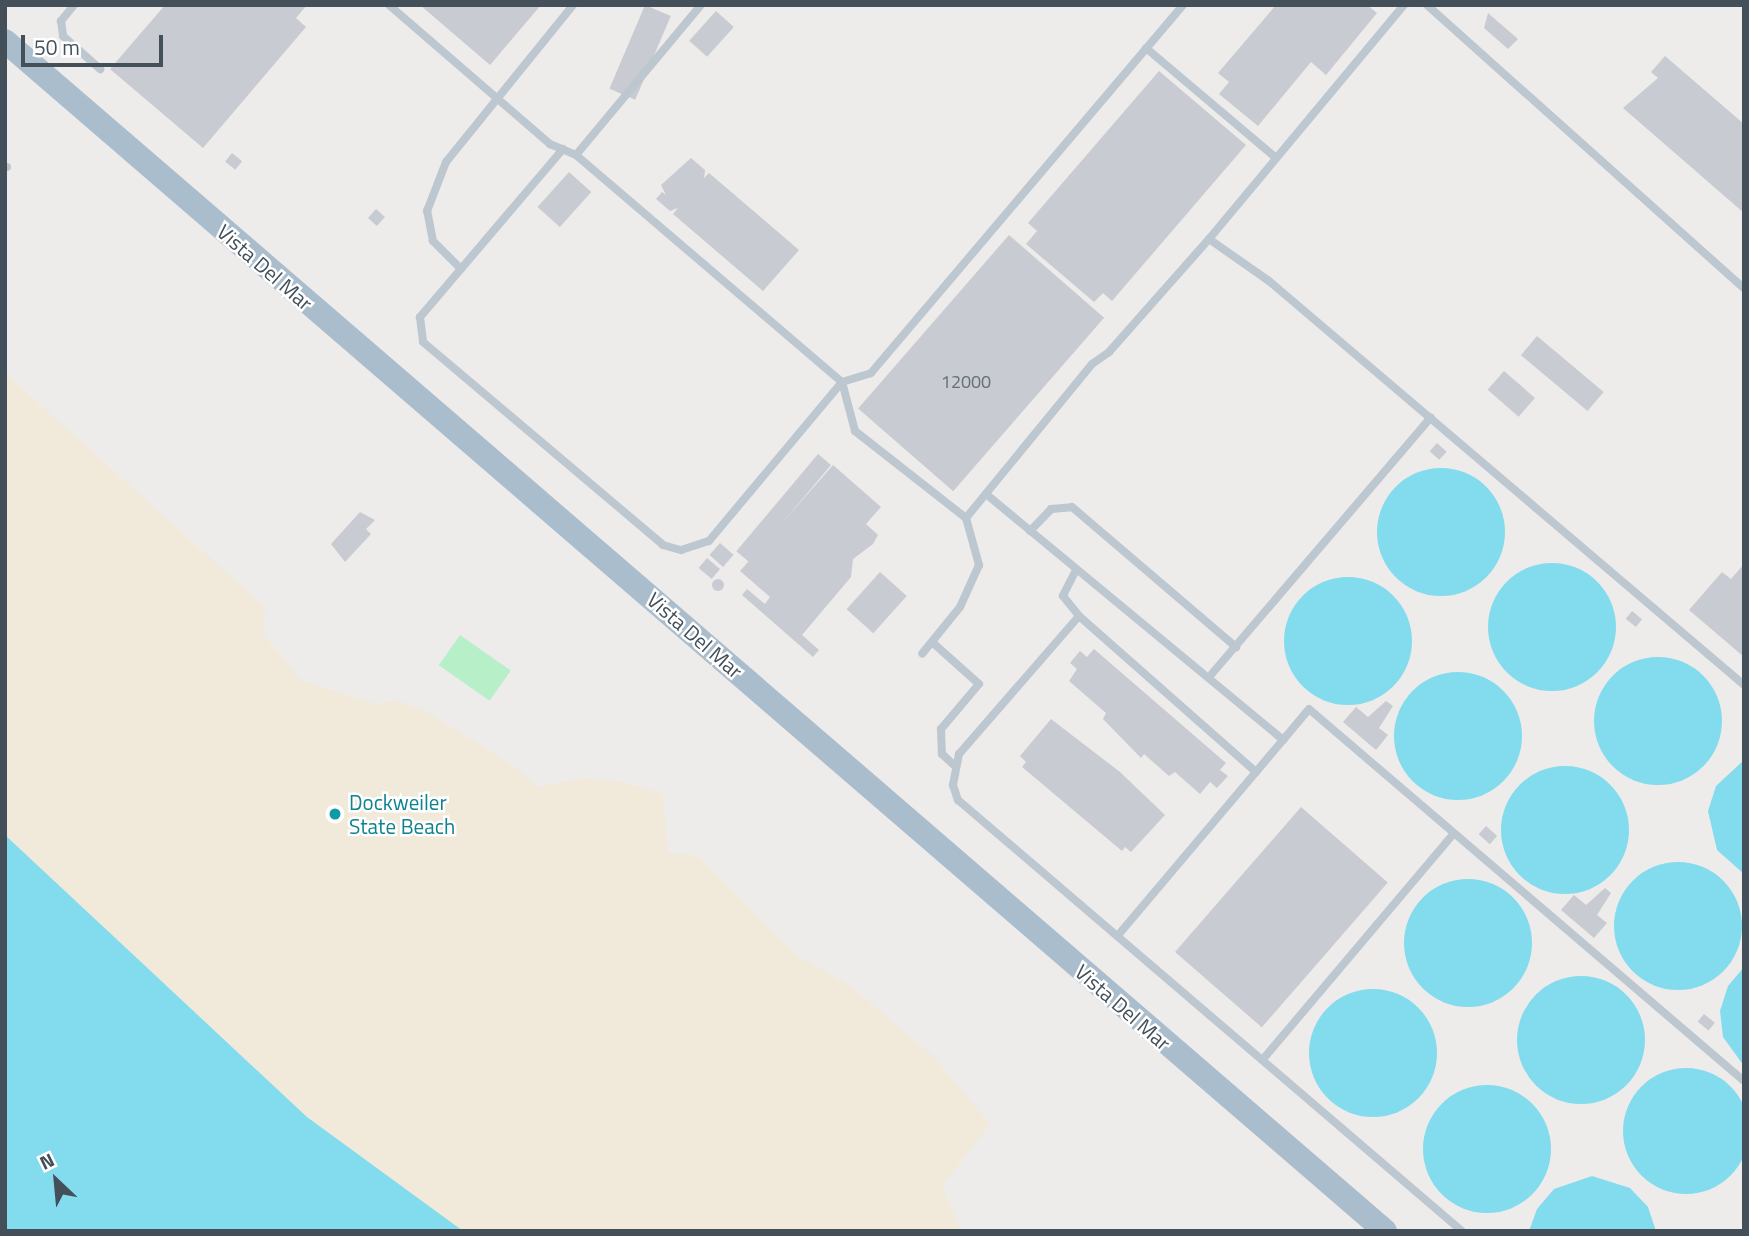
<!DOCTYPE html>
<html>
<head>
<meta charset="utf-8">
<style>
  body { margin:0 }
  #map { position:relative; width:1749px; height:1236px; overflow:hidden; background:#eeebeb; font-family:"Titillium Web",sans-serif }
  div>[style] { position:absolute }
  .green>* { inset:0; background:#b7efc9; transform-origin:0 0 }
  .sand>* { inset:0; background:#f1e9da }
  .water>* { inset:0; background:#83dced }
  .round { border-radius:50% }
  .building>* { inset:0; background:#c8cbd1; transform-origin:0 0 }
  .lane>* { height:8px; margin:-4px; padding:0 4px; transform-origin:4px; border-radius:4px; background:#bcc7cf }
  .primary>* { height:24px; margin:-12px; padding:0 12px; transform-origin:12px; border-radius:12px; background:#aabdcc }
  .dots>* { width:19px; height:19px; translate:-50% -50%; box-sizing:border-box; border:4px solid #fff; border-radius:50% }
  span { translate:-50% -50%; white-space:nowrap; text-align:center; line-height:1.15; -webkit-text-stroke:5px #fff; paint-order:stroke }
  .number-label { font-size:18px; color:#656f77 }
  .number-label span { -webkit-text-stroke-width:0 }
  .street-label { font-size:21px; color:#445059 }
  .culture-label { font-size:21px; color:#0d838f }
  .left { translate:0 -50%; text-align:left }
  .frame { position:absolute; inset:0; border:7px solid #445059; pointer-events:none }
  .north { position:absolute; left:21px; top:1145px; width:70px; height:70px; -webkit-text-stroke:5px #fff; paint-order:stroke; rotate:334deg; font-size:19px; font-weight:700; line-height:28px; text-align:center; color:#445059 }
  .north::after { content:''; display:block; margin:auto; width:24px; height:32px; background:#445059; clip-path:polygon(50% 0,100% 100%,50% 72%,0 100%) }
  .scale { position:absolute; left:21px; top:35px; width:142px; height:32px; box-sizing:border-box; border:4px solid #445059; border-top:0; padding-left:9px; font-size:21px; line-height:24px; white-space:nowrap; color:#445059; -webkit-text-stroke:5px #fff; paint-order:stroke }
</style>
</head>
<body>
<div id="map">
  <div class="green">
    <div style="left:460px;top:635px;width:62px;height:37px;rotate:35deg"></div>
  </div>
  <div class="sand">
    <div style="clip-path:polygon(5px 373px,265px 607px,264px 635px,301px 680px,376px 704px,396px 700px,426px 711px,517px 768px,538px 787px,584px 778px,624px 782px,663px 794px,668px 853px,698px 856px,795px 954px,852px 987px,933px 1056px,990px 1124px,942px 1186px,961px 1231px,463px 1231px,307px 1117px,5px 835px)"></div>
  </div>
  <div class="water">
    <div class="round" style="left:1377px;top:468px;width:128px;height:128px"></div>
    <div class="round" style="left:1488px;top:563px;width:128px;height:128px"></div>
    <div class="round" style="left:1284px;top:577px;width:128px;height:128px"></div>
    <div class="round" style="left:1594px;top:657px;width:128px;height:128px"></div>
    <div class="round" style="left:1394px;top:672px;width:128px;height:128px"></div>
    <div style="clip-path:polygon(1744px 760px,1744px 874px,1717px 850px,1708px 811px,1716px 786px)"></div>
    <div class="round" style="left:1501px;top:766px;width:128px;height:128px"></div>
    <div style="clip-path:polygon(5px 835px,307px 1117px,463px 1231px,5px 1231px)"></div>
    <div class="round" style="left:1614px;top:862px;width:128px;height:128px"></div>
    <div class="round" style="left:1404px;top:879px;width:128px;height:128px"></div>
    <div style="clip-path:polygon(1744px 967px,1744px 1066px,1723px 1037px,1720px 1011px,1728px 986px)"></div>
    <div class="round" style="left:1517px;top:976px;width:128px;height:128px"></div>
    <div class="round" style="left:1309px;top:989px;width:128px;height:128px"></div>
    <div class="round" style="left:1623px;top:1068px;width:126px;height:126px"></div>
    <div class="round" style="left:1423px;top:1085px;width:128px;height:128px"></div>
    <div style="clip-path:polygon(1592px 1176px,1630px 1188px,1648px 1207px,1656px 1231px,1529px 1231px,1537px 1209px,1554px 1189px)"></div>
  </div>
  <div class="building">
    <div style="clip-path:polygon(165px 5px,307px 5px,296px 18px,306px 27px,203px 148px,110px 69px)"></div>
    <div style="clip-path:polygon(420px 5px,541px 5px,490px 65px)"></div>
    <div style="left:645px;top:5px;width:28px;height:91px;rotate:23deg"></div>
    <div style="clip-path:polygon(1276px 5px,1367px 5px,1377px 13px,1326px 75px,1311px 62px,1258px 126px,1219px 94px,1229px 82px,1218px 73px)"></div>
    <div style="left:716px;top:11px;width:24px;height:40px;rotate:42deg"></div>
    <div style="clip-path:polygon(1488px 13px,1518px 39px,1508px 49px,1484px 28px)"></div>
    <div style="clip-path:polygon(1665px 56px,1744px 124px,1744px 213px,1623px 108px,1658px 78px,1651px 72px)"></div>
    <div style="clip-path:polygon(1159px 71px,1246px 145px,1112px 301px,1103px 293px,1094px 302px,1026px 244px,1037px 231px,1028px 223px)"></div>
    <div style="left:232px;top:153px;width:13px;height:11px;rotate:39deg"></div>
    <div style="clip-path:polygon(691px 158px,705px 170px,704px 178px,709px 173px,799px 250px,763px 291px,673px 214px,678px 208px,670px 211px,656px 199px,662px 192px,666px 195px,661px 185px)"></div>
    <div style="left:569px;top:172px;width:30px;height:47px;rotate:42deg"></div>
    <div style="left:376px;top:209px;width:12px;height:12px;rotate:42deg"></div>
    <div style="left:1009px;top:235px;width:126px;height:230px;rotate:41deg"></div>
    <div style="left:1537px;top:336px;width:87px;height:25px;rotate:40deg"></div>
    <div style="left:1504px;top:371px;width:41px;height:25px;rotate:41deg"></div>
    <div style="left:1437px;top:443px;width:13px;height:11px;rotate:42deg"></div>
    <div style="left:818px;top:454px;width:17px;height:127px;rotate:40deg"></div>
    <div style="clip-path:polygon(833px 465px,881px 507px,866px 524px,878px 535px,873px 544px,853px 559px,851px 577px,802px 635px,819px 650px,813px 657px,742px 595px,747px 589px,765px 604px,770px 597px,740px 571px)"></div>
    <div style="clip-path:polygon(360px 512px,375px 520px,366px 529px,371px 534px,345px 562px,331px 544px)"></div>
    <div style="left:720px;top:543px;width:18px;height:16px;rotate:41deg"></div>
    <div style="left:707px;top:558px;width:17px;height:13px;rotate:40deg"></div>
    <div style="clip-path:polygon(1744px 564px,1744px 657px,1689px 610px,1722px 572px,1731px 579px)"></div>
    <div style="left:880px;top:572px;width:36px;height:50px;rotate:42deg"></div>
    <div class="round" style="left:712px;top:579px;width:12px;height:12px"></div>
    <div style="left:1632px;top:611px;width:13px;height:10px;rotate:39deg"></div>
    <div style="clip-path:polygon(1094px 649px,1226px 763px,1220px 770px,1228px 776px,1217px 788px,1210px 782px,1200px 794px,1175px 772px,1169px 776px,1144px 754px,1141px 758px,1103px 719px,1106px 713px,1069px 681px,1077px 669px,1070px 663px,1080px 651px,1087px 657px)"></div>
    <div style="clip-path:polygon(1386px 701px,1393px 706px,1379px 728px,1388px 735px,1376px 750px,1343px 722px,1356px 707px,1368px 717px)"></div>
    <div style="clip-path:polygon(1051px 719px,1120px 772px,1165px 815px,1131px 852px,1125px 847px,1122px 851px,1022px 767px,1026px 762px,1020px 756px)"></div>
    <div style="left:1301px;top:807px;width:115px;height:192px;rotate:41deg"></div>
    <div style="left:1486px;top:826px;width:15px;height:11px;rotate:42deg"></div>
    <div style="clip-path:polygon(1605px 888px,1611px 893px,1597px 915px,1607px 923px,1594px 938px,1561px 910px,1574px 895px,1586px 905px)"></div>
    <div style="left:1704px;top:1014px;width:14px;height:10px;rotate:39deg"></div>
  </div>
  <div class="lane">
    <div style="left:74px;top:5px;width:21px;rotate:129deg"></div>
    <div style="left:61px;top:21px;width:15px;rotate:82deg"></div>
    <div style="left:63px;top:36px;width:50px;rotate:41.7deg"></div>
    <div style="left:389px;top:5px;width:213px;rotate:40.8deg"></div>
    <div style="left:550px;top:144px;width:28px;rotate:23deg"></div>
    <div style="left:576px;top:155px;width:350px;rotate:40.5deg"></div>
    <div style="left:842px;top:382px;width:51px;rotate:75.1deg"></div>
    <div style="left:855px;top:431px;width:141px;rotate:38.1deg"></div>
    <div style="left:966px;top:518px;width:49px;rotate:74.5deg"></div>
    <div style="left:979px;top:565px;width:46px;rotate:114.3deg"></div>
    <div style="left:960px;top:607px;width:60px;rotate:129deg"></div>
    <div style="left:1427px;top:5px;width:425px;rotate:41.8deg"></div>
    <div style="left:1146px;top:48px;width:170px;rotate:40.2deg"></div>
    <div style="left:563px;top:149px;width:221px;rotate:130.4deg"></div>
    <div style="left:420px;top:317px;width:25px;rotate:83deg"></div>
    <div style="left:423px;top:342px;width:314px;rotate:40.2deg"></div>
    <div style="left:663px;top:545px;width:19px;rotate:16deg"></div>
    <div style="left:681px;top:550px;width:29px;rotate:-18deg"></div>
    <div style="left:709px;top:541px;width:207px;rotate:-50.1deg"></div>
    <div style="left:842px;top:382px;width:30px;rotate:-17deg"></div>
    <div style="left:871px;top:373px;width:482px;rotate:-49.7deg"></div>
    <div style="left:576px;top:155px;width:195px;rotate:-50.2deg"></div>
    <div style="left:5px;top:167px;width:2px"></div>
    <div style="left:1209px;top:239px;width:73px;rotate:35deg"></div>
    <div style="left:1269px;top:281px;width:624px;rotate:40.38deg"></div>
    <div style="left:461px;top:269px;width:40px;rotate:-135deg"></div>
    <div style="left:433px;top:241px;width:31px;rotate:-101deg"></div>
    <div style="left:427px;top:211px;width:53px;rotate:-68.8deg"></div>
    <div style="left:446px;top:162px;width:202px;rotate:-51deg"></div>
    <div style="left:986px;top:494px;width:386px;rotate:39.6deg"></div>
    <div style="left:1283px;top:740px;width:253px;rotate:130.2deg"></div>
    <div style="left:966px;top:518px;width:199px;rotate:-50.7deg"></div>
    <div style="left:1092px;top:364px;width:21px;rotate:-35deg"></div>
    <div style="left:1109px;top:352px;width:151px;rotate:-48.5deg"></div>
    <div style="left:1209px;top:239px;width:305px;rotate:-50.2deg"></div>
    <div style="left:1030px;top:531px;width:30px;rotate:-46deg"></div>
    <div style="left:1051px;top:509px;width:21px;rotate:-5deg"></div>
    <div style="left:1072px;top:507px;width:216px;rotate:40.5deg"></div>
    <div style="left:1076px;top:570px;width:29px;rotate:117deg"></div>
    <div style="left:1063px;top:596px;width:26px;rotate:51deg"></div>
    <div style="left:1079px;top:616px;width:183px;rotate:131deg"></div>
    <div style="left:959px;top:754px;width:32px;rotate:101deg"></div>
    <div style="left:953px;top:785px;width:16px;rotate:72deg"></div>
    <div style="left:958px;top:800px;width:663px;rotate:40.54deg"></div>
    <div style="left:1079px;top:616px;width:236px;rotate:41.4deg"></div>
    <div style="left:932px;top:642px;width:63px;rotate:41.8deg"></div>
    <div style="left:979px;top:684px;width:59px;rotate:130.2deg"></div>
    <div style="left:941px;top:729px;width:25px;rotate:88deg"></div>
    <div style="left:942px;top:754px;width:16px;rotate:43deg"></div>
    <div style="left:1210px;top:676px;width:340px;rotate:-49.5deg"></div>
    <div style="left:1283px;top:740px;width:40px;rotate:-50deg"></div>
    <div style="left:1309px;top:709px;width:572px;rotate:40.54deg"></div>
    <div style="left:1264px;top:1058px;width:293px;rotate:-49.8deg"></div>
  </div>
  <div class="primary">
    <div style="left:5px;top:41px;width:1822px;rotate:40.77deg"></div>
  </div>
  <div class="dots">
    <div style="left:335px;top:814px;background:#0f9aa8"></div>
  </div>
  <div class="number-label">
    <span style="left:966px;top:382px">12000</span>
  </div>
  <div class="street-label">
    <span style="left:265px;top:267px;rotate:41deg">Vista Del Mar</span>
    <span style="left:695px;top:635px;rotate:41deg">Vista Del Mar</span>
    <span style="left:1123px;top:1007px;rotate:41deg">Vista Del Mar</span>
  </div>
  <div class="culture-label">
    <span class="left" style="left:349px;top:814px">Dockweiler<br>State Beach</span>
  </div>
  <div class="frame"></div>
  <div class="north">N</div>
  <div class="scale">50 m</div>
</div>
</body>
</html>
